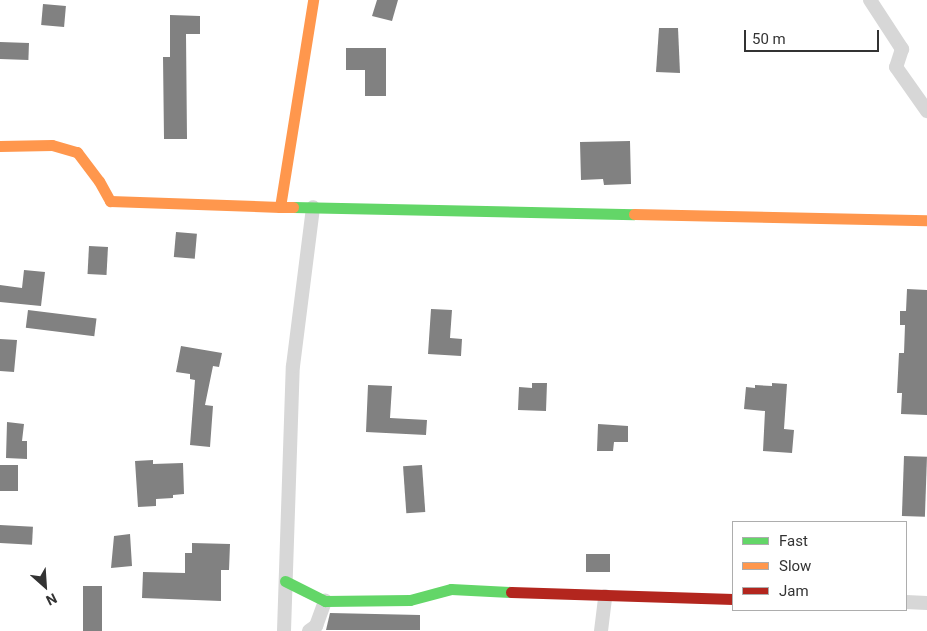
<!DOCTYPE html>
<html>
<head>
<meta charset="utf-8">
<style>
  body { margin:0 }
  #map { position:relative; width:927px; height:631px; overflow:hidden; background:#fff; font-family:Roboto,sans-serif }
  div>[style] { position:absolute }
  .building>* { inset:0; background:#818181; transform-origin:0 0 }
  .street>* { height:14px; margin:-7px; padding:0 7px; transform-origin:7px; border-radius:7px; background:#d7d7d7 }
  .fast>* { height:11px; margin:-5.5px; padding:0 5.5px; transform-origin:5.5px; border-radius:5.5px; background:#63d668 }
  .slow>* { height:11px; margin:-5.5px; padding:0 5.5px; transform-origin:5.5px; border-radius:5.5px; background:#ff974d }
  .jam>* { height:11px; margin:-5.5px; padding:0 5.5px; transform-origin:5.5px; border-radius:5.5px; background:#b3261e }
  span { translate:-50% -50%; white-space:nowrap; text-align:center; line-height:1.15; -webkit-text-stroke:5px #fff; paint-order:stroke }
  .legend { position:absolute; left:732px; top:521px; width:175px; height:90px; box-sizing:border-box; background:#fff; border:1px solid #adadad; margin:0; padding:6px 9px; list-style:none; font-size:15px; color:#333 }
  .legend li { display:flex; align-items:center; gap:10px; height:25px }
  .legend b { width:25px; border:1px solid #adadad }
  .north { position:absolute; left:20px; top:561px; width:50px; height:50px; -webkit-text-stroke:4px #fff; paint-order:stroke; rotate:154deg; font-size:14px; font-weight:700; line-height:20px; text-align:center; color:#333 }
  .north::after { content:''; display:block; margin:auto; width:18px; height:22px; background:#333; clip-path:polygon(50% 0,100% 100%,50% 72%,0 100%) }
  .scale { position:absolute; left:744px; top:30px; width:135px; height:22px; box-sizing:border-box; border:2px solid #333; border-top:0; padding-left:6px; font-size:15px; line-height:18px; white-space:nowrap; color:#333; -webkit-text-stroke:4px #fff; paint-order:stroke }
</style>
</head>
<body>
<div id="map">
  <div class="building">
    <div style="clip-path:polygon(377px 0,398px 0,392px 21px,372px 16px)"></div>
    <div style="left:43px;top:4px;width:23px;height:21px;rotate:5deg"></div>
    <div style="clip-path:polygon(170px 15px,200px 16px,200px 34px,186px 34px,187px 139px,164px 139px,163px 57px,170px 57px)"></div>
    <div style="clip-path:polygon(659px 28px,678px 28px,680px 73px,656px 72px)"></div>
    <div style="left:0;top:42px;width:29px;height:17px;rotate:2deg"></div>
    <div style="clip-path:polygon(346px 48px,386px 48px,386px 96px,365px 96px,365px 70px,346px 70px)"></div>
    <div style="clip-path:polygon(630px 141px,631px 184px,604px 185px,603px 179px,581px 180px,580px 142px)"></div>
    <div style="left:176px;top:232px;width:21px;height:25px;rotate:5deg"></div>
    <div style="left:89px;top:246px;width:19px;height:28px;rotate:3deg"></div>
    <div style="clip-path:polygon(24px 270px,45px 272px,41px 306px,0 302px,0 285px,22px 288px)"></div>
    <div style="clip-path:polygon(907px 289px,927px 290px,927px 415px,901px 414px,902px 393px,897px 393px,899px 353px,904px 353px,905px 325px,900px 325px,900px 311px,906px 311px)"></div>
    <div style="clip-path:polygon(431px 309px,452px 310px,450px 338px,462px 339px,461px 356px,428px 354px)"></div>
    <div style="left:28px;top:310px;width:69px;height:18px;rotate:7deg"></div>
    <div style="clip-path:polygon(0 339px,17px 340px,14px 372px,0 371px)"></div>
    <div style="clip-path:polygon(181px 346px,222px 353px,219px 367px,213px 366px,205px 405px,213px 406px,210px 447px,190px 445px,195px 380px,190px 379px,190px 374px,176px 372px)"></div>
    <div style="clip-path:polygon(532px 383px,547px 383px,546px 411px,518px 410px,519px 387px,532px 388px)"></div>
    <div style="clip-path:polygon(772px 383px,787px 384px,784px 429px,794px 430px,792px 453px,763px 451px,765px 411px,744px 409px,746px 387px,755px 388px,755px 385px,772px 386px)"></div>
    <div style="clip-path:polygon(368px 385px,392px 386px,390px 418px,427px 420px,426px 435px,366px 432px)"></div>
    <div style="clip-path:polygon(7px 422px,24px 424px,22px 441px,27px 441px,27px 459px,6px 458px)"></div>
    <div style="clip-path:polygon(598px 424px,628px 426px,628px 442px,614px 442px,613px 451px,597px 451px)"></div>
    <div style="left:904px;top:456px;width:23px;height:60px;rotate:2deg"></div>
    <div style="clip-path:polygon(153px 460px,153px 464px,183px 463px,184px 494px,173px 495px,173px 498px,156px 499px,156px 506px,138px 507px,135px 461px)"></div>
    <div style="left:0;top:465px;width:18px;height:26px"></div>
    <div style="left:422px;top:465px;width:47px;height:19px;rotate:86deg"></div>
    <div style="left:0;top:525px;width:33px;height:18px;rotate:3deg"></div>
    <div style="clip-path:polygon(130px 534px,132px 566px,111px 568px,114px 536px)"></div>
    <div style="clip-path:polygon(192px 543px,230px 544px,229px 570px,221px 570px,221px 601px,142px 598px,143px 572px,185px 573px,185px 553px,192px 553px)"></div>
    <div style="left:586px;top:554px;width:24px;height:18px"></div>
    <div style="left:83px;top:586px;width:19px;height:45px"></div>
    <div style="clip-path:polygon(330px 613px,420px 615px,420px 630px,326px 630px)"></div>
  </div>
  <div class="street">
    <div style="left:870px;top:0;width:59px;rotate:56.9deg"></div>
    <div style="left:902px;top:49px;width:19px;rotate:108deg"></div>
    <div style="left:896px;top:67px;width:54px;rotate:54.8deg"></div>
    <div style="left:906px;top:602px;width:21px;rotate:3deg"></div>
    <div style="left:284px;top:631px;width:265px;rotate:-88.1deg"></div>
    <div style="left:293px;top:366px;width:160px;rotate:-82.8deg"></div>
    <div style="left:309px;top:631px;width:9px;rotate:-36deg"></div>
    <div style="left:316px;top:626px;width:27px;rotate:-70deg"></div>
    <div style="left:601px;top:631px;width:35px;rotate:-83deg"></div>
  </div>
  <div class="fast">
    <div style="left:293px;top:207px;width:341px;rotate:1.2deg"></div>
    <div style="left:285px;top:581px;width:45px;rotate:26.6deg"></div>
    <div style="left:325px;top:601px;width:85px;rotate:-0.7deg"></div>
    <div style="left:410px;top:600px;width:42px;rotate:-15deg"></div>
    <div style="left:451px;top:589px;width:60px;rotate:2.9deg"></div>
  </div>
  <div class="slow">
    <div style="left:0;top:146px;width:52px;rotate:-1.1deg"></div>
    <div style="left:52px;top:145px;width:26px;rotate:16deg"></div>
    <div style="left:77px;top:152px;width:36px;rotate:53deg"></div>
    <div style="left:99px;top:181px;width:23px;rotate:61deg"></div>
    <div style="left:110px;top:201px;width:170px;rotate:2deg"></div>
    <div style="left:293px;top:207px;width:13px;rotate:180deg"></div>
    <div style="left:280px;top:207px;width:210px;rotate:-80.9deg"></div>
    <div style="left:634px;top:214px;width:293px;rotate:1.2deg"></div>
  </div>
  <div class="jam">
    <div style="left:511px;top:592px;width:222px;rotate:1.8deg"></div>
  </div>
  <ul class="legend">
  <li><b style="height:6px;background:#63d668"></b>Fast</li>
  <li><b style="height:6px;background:#ff974d"></b>Slow</li>
  <li><b style="height:6px;background:#b3261e"></b>Jam</li>
  </ul>
  <div class="north">N</div>
  <div class="scale">50 m</div>
</div>
</body>
</html>
